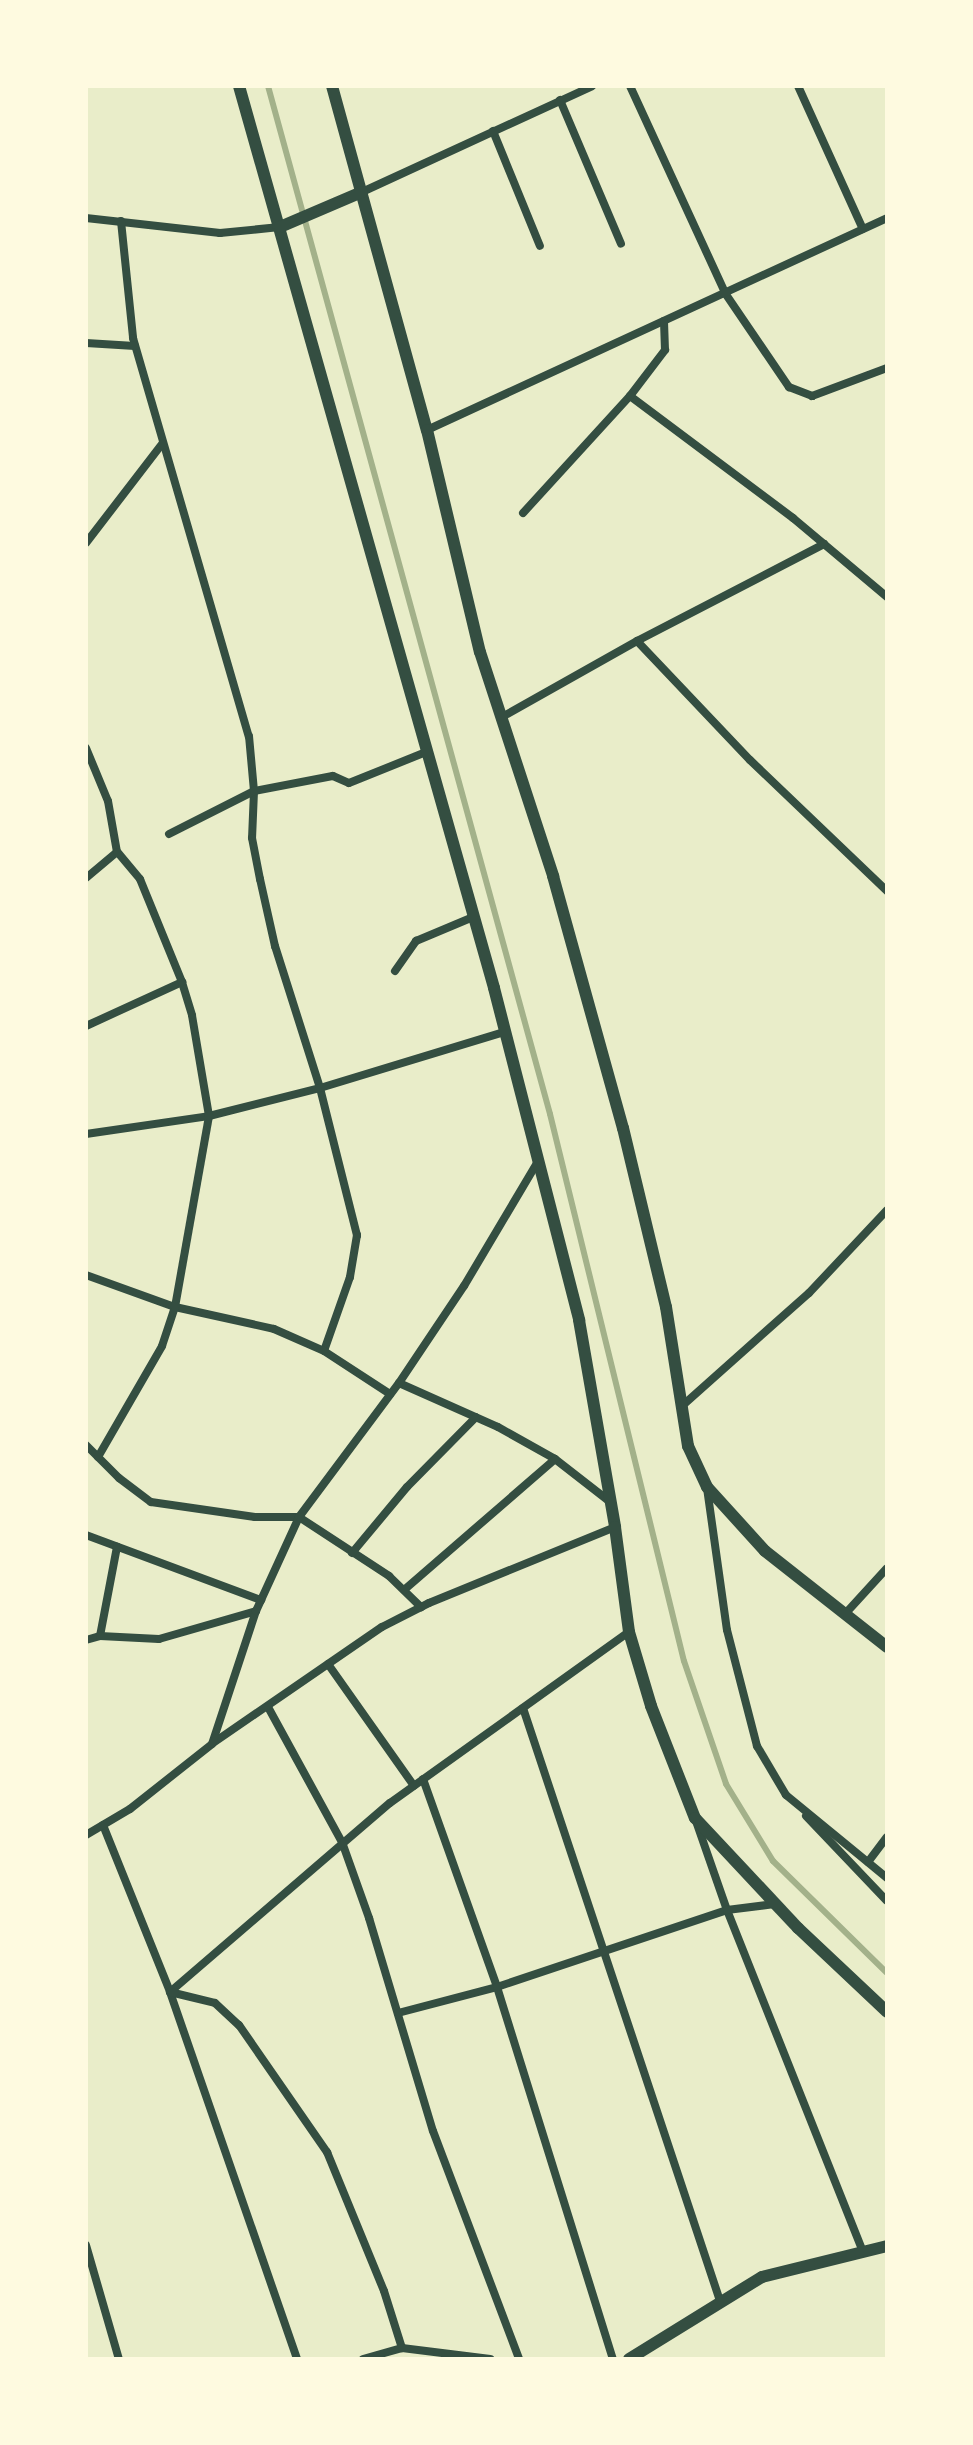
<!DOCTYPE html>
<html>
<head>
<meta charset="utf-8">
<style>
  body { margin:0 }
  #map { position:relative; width:973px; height:2445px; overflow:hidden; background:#e9edc9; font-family:Karla,sans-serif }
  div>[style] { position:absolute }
  .stream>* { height:6px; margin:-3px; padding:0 3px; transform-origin:3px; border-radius:3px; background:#a3b18a }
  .minor>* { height:8px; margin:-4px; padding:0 4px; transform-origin:4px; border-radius:4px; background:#344e41 }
  .tertiary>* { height:12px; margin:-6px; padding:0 6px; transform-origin:6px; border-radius:6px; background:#344e41 }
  span { translate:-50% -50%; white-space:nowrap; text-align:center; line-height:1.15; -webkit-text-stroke:7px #fefae0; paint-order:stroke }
  .frame { position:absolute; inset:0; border:88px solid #fefae0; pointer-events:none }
</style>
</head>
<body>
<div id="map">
  <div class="stream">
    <div style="left:268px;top:86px;width:1066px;rotate:74.66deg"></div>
    <div style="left:550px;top:1114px;width:563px;rotate:76.24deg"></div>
    <div style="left:684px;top:1661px;width:130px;rotate:71.1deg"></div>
    <div style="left:726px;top:1784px;width:90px;rotate:58.6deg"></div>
    <div style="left:773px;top:1861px;width:160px;rotate:44.5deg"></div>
  </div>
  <div class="minor">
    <div style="left:630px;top:86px;width:228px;rotate:65.3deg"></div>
    <div style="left:725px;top:293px;width:114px;rotate:55.8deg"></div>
    <div style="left:789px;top:387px;width:25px;rotate:21deg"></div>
    <div style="left:812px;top:396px;width:80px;rotate:-20.5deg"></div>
    <div style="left:798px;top:86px;width:157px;rotate:65.6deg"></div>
    <div style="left:560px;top:100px;width:156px;rotate:67deg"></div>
    <div style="left:493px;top:131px;width:124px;rotate:67.8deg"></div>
    <div style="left:362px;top:192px;width:253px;rotate:-24.7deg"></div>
    <div style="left:86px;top:218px;width:135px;rotate:6.4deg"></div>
    <div style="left:220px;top:233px;width:60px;rotate:-5.7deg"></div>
    <div style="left:121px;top:221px;width:118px;rotate:84.1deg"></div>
    <div style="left:133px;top:338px;width:415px;rotate:73.8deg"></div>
    <div style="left:249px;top:736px;width:55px;rotate:84.8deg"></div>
    <div style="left:254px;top:791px;width:47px;rotate:92.4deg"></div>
    <div style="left:252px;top:838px;width:42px;rotate:79deg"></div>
    <div style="left:260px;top:879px;width:69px;rotate:77.4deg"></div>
    <div style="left:275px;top:946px;width:149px;rotate:72.4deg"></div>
    <div style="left:320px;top:1088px;width:152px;rotate:75.9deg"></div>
    <div style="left:357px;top:1235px;width:43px;rotate:99.5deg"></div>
    <div style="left:350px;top:1277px;width:78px;rotate:109.4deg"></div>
    <div style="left:86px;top:343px;width:49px;rotate:3.5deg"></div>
    <div style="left:630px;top:396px;width:204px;rotate:36.8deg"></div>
    <div style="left:793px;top:518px;width:123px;rotate:40deg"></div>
    <div style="left:427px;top:430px;width:507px;rotate:-24.74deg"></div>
    <div style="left:523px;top:513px;width:159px;rotate:-47.6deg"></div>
    <div style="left:630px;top:396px;width:58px;rotate:-52.7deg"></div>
    <div style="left:665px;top:350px;width:29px;rotate:-92deg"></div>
    <div style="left:86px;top:543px;width:125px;rotate:-52.5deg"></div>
    <div style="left:637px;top:641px;width:164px;rotate:46.5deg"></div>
    <div style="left:750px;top:760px;width:190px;rotate:43.7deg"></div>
    <div style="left:502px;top:717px;width:155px;rotate:-29.4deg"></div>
    <div style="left:637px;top:641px;width:211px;rotate:-27.4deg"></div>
    <div style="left:86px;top:748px;width:57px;rotate:67.5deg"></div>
    <div style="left:108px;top:801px;width:52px;rotate:80deg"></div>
    <div style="left:169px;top:834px;width:95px;rotate:-26.8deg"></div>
    <div style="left:254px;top:791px;width:80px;rotate:-10.8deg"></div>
    <div style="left:333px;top:776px;width:17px;rotate:24deg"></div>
    <div style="left:349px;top:783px;width:83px;rotate:-21.9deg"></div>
    <div style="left:86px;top:878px;width:40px;rotate:-40deg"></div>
    <div style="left:395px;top:971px;width:37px;rotate:-55deg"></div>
    <div style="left:416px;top:941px;width:62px;rotate:-22.8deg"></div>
    <div style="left:86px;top:1026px;width:106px;rotate:-24.6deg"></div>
    <div style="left:86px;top:1134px;width:124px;rotate:-8.3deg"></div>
    <div style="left:209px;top:1116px;width:114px;rotate:-14.2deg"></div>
    <div style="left:320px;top:1088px;width:192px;rotate:-16.9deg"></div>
    <div style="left:86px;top:1275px;width:95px;rotate:19.8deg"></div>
    <div style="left:175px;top:1307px;width:101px;rotate:12.5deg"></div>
    <div style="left:274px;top:1329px;width:55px;rotate:23.7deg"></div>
    <div style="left:324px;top:1351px;width:79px;rotate:33.1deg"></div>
    <div style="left:399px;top:1383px;width:108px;rotate:24deg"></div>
    <div style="left:498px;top:1427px;width:65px;rotate:29.3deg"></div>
    <div style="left:555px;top:1459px;width:68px;rotate:37.9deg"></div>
    <div style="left:682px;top:1406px;width:170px;rotate:-41.7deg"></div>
    <div style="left:809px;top:1293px;width:114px;rotate:-46.8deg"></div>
    <div style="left:86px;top:1445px;width:47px;rotate:45deg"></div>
    <div style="left:119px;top:1478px;width:40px;rotate:37deg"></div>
    <div style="left:151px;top:1502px;width:105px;rotate:8.2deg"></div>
    <div style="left:255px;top:1517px;width:44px"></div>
    <div style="left:299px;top:1517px;width:108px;rotate:33.2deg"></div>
    <div style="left:389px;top:1576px;width:45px;rotate:44.1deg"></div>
    <div style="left:98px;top:1457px;width:128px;rotate:-60deg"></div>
    <div style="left:162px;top:1346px;width:41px;rotate:-71.6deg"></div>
    <div style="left:175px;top:1307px;width:194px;rotate:-79.9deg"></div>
    <div style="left:209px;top:1116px;width:102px;rotate:-99.6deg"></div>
    <div style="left:192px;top:1015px;width:34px;rotate:-107deg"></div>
    <div style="left:182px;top:982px;width:111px;rotate:-112.2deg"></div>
    <div style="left:140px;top:879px;width:35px;rotate:-130deg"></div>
    <div style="left:707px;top:1488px;width:143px;rotate:82deg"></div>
    <div style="left:727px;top:1630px;width:120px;rotate:75.5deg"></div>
    <div style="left:757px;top:1746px;width:57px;rotate:59.4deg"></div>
    <div style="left:786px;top:1795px;width:131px;rotate:39.4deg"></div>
    <div style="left:86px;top:1535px;width:187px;rotate:20.4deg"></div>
    <div style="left:352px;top:1553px;width:86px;rotate:-50.2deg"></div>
    <div style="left:407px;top:1487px;width:98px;rotate:-45.4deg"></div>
    <div style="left:404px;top:1590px;width:200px;rotate:-40.9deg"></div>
    <div style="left:845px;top:1614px;width:62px;rotate:-47.6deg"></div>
    <div style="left:100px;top:1636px;width:91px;rotate:-79.2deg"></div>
    <div style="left:86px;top:1640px;width:15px;rotate:-16deg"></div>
    <div style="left:100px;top:1636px;width:59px;rotate:2.9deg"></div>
    <div style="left:159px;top:1639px;width:101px;rotate:-16.1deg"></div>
    <div style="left:328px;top:1664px;width:149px;rotate:54.8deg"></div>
    <div style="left:268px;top:1707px;width:154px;rotate:61.3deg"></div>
    <div style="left:342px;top:1842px;width:81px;rotate:70.4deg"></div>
    <div style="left:369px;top:1918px;width:222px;rotate:73.3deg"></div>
    <div style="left:433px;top:2131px;width:244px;rotate:69.3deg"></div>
    <div style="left:523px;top:1708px;width:625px;rotate:71.62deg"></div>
    <div style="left:213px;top:1743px;width:205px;rotate:-34.5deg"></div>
    <div style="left:382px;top:1627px;width:53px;rotate:-27.1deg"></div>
    <div style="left:429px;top:1603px;width:201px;rotate:-22.2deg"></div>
    <div style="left:423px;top:1779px;width:221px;rotate:70.4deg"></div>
    <div style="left:497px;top:1987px;width:390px;rotate:72.7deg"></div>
    <div style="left:806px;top:1816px;width:117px;rotate:46.4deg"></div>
    <div style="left:697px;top:1824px;width:91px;rotate:70.8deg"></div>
    <div style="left:727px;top:1910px;width:368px;rotate:68.3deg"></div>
    <div style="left:103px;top:1825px;width:180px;rotate:68.1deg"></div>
    <div style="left:170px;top:1992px;width:388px;rotate:70.9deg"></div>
    <div style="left:86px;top:1835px;width:51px;rotate:-30.6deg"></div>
    <div style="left:130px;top:1809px;width:105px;rotate:-38.4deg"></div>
    <div style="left:212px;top:1744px;width:140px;rotate:-71.7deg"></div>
    <div style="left:256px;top:1611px;width:103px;rotate:-65.4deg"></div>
    <div style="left:299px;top:1517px;width:167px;rotate:-53.3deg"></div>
    <div style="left:399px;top:1383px;width:117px;rotate:-56.2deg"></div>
    <div style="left:464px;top:1286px;width:143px;rotate:-59.3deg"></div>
    <div style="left:868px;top:1862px;width:31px;rotate:-53deg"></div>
    <div style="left:170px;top:1992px;width:290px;rotate:-40.7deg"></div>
    <div style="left:390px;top:1803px;width:294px;rotate:-35.6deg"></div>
    <div style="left:170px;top:1992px;width:46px;rotate:13.7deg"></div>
    <div style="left:215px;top:2003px;width:33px;rotate:43deg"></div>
    <div style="left:239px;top:2025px;width:155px;rotate:55.3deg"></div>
    <div style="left:327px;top:2152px;width:150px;rotate:67.7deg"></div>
    <div style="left:384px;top:2291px;width:60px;rotate:72.5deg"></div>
    <div style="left:398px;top:2013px;width:102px;rotate:-14.7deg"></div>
    <div style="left:497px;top:1987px;width:243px;rotate:-18.5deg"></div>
    <div style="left:727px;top:1910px;width:48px;rotate:-7.1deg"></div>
    <div style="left:86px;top:2245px;width:119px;rotate:73.9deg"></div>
    <div style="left:363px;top:2359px;width:41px;rotate:-15.8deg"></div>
    <div style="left:402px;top:2348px;width:89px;rotate:7.1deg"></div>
  </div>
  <div class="tertiary">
    <div style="left:239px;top:86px;width:937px;rotate:74.21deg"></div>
    <div style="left:494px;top:988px;width:343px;rotate:75.6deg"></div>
    <div style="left:579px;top:1320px;width:210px;rotate:80.1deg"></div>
    <div style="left:615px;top:1527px;width:106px;rotate:82.4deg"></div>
    <div style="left:629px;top:1632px;width:77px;rotate:73.4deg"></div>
    <div style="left:651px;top:1706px;width:120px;rotate:68.6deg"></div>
    <div style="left:695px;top:1818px;width:151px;rotate:46.9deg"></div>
    <div style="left:798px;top:1928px;width:122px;rotate:43.3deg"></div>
    <div style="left:332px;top:86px;width:357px;rotate:74.6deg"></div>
    <div style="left:427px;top:430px;width:228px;rotate:76.6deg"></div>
    <div style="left:480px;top:652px;width:236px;rotate:71.9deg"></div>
    <div style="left:553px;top:876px;width:262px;rotate:74.5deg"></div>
    <div style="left:623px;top:1128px;width:184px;rotate:76.5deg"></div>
    <div style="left:666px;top:1307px;width:141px;rotate:81deg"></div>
    <div style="left:688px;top:1446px;width:45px;rotate:65.1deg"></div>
    <div style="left:707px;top:1487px;width:86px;rotate:47.8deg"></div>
    <div style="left:765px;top:1551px;width:155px;rotate:38.2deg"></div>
    <div style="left:280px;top:227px;width:89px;rotate:-23.1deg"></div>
    <div style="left:629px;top:2359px;width:156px;rotate:-31.7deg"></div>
    <div style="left:762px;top:2277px;width:129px;rotate:-13.9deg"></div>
  </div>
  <div class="frame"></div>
</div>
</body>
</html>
